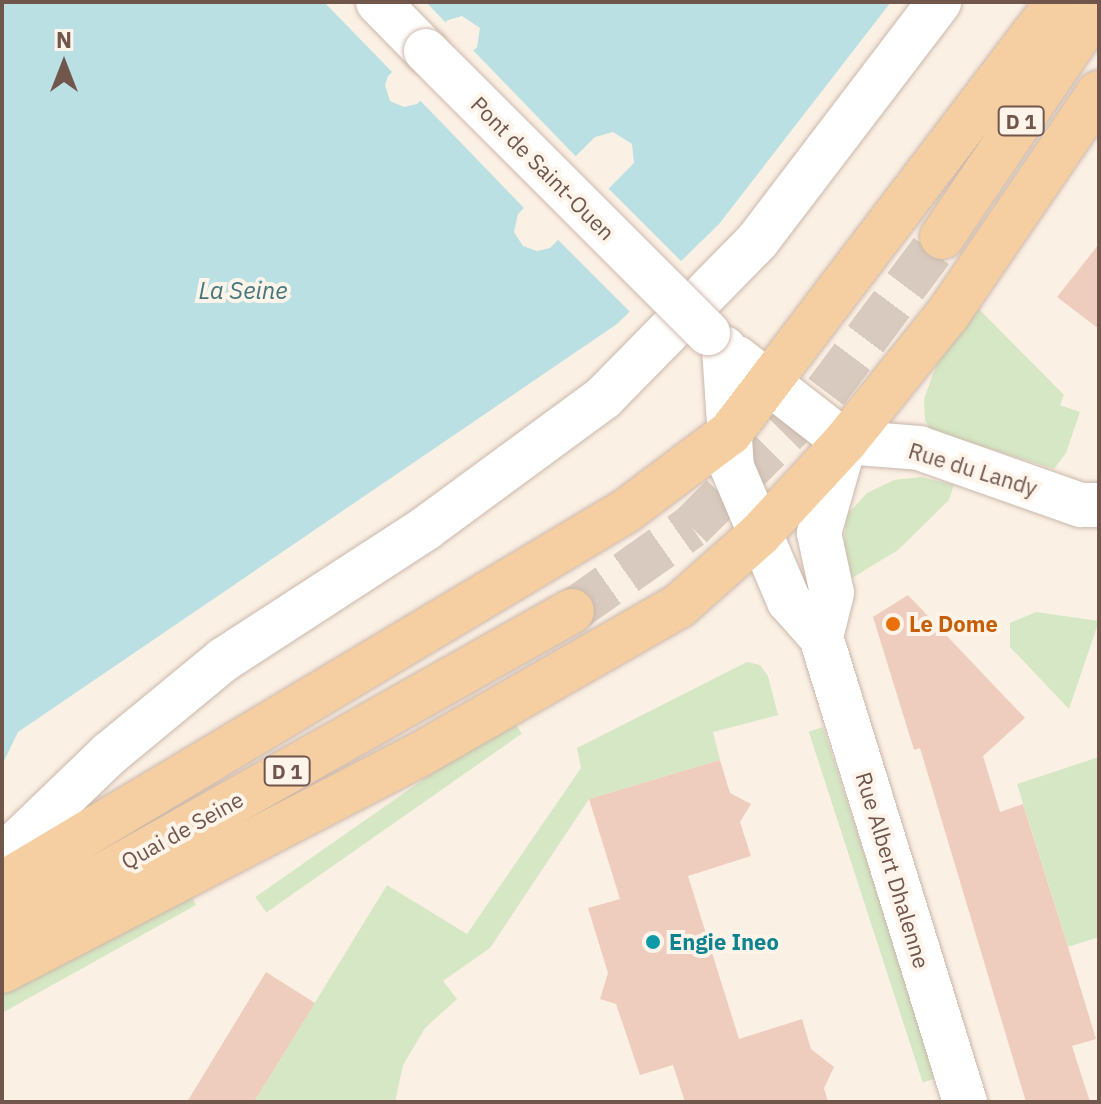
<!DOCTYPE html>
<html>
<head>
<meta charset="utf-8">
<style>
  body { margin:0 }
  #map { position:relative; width:1101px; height:1104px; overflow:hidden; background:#fbf0e4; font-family:"IBM Plex Sans",sans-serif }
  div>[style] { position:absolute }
  .green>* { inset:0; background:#d5e7c4; transform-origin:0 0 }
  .water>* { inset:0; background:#bae0e3 }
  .pier>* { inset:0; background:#fbf0e4; transform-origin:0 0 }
  .building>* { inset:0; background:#eecdbe }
  .primary-tunnel>* { height:44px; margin-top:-22px; transform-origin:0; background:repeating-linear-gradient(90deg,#d8cabe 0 44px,transparent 0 66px) }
  .roads { filter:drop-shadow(0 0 2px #cbb7ab) drop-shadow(0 0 2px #cbb7ab) }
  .minor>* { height:44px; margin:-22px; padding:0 22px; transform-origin:22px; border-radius:22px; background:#fff }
  .tertiary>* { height:44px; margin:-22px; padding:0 22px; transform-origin:22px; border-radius:22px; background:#fff }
  .secondary>* { height:44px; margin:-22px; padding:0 22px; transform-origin:22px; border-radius:22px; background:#fff }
  .primary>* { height:44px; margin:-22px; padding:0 22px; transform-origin:22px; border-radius:22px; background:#f5cfa1 }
  .bridges { filter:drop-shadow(0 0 2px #d0b9ac) drop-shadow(0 0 2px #d0b9ac) }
  .secondary-bridge>* { height:44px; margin:-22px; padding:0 22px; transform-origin:22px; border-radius:22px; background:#fff }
  .dots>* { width:22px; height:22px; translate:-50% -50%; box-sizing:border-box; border:4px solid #fef4ea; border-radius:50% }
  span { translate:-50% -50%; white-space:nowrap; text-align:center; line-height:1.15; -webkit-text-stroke:8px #fef4ea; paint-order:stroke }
  .shield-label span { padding:2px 6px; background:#fef4ea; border:2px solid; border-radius:6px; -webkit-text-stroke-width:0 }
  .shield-label { font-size:20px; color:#71564c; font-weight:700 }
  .street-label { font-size:22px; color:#71564c }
  .food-label { font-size:22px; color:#c56008; font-weight:700 }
  .left { translate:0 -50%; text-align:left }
  .culture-label { font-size:22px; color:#0d838f; font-weight:700 }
  .water-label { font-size:24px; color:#43777c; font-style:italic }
  .frame { position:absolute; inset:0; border:4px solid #71564c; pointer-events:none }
  .north { position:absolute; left:24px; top:24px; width:80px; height:80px; -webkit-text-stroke:6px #fef4ea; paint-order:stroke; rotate:0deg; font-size:22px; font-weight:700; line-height:32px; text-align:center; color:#71564c }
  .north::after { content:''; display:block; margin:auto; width:28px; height:36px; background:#71564c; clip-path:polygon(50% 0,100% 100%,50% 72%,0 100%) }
</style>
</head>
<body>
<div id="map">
  <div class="green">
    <div style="clip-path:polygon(972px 302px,1064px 395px,1060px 405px,1080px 412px,1066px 453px,1054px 469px,931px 430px,925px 421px,924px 399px,949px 330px)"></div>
    <div style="clip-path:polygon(921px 477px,954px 485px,949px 500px,898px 550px,852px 578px,844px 544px,847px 515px,867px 493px,894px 480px)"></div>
    <div style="clip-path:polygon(1036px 612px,1099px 621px,1069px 709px,1010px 647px,1010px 623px)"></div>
    <div style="clip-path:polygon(747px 662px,760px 665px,768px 676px,778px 715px,713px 732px,720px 760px,589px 799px,490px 948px,443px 981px,457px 999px,425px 1028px,403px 1065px,395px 1102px,254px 1102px,387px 885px,467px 934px,581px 768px,577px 748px)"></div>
    <div style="left:511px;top:718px;width:19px;height:312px;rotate:55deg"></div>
    <div style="left:823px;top:727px;width:369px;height:15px;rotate:72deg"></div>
    <div style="clip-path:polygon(1099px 757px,1099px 937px,1068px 947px,1017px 784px)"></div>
    <div style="clip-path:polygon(188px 889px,196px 905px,2px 1013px,2px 989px)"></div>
  </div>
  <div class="water">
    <div style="clip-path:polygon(evenodd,2px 2px,891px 2px,719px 224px,617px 324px,18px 732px,2px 765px,2px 2px,462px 16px,480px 28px,477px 47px,417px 104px,404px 107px,390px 101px,385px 85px,388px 76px,448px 20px,462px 16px,2px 2px,613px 132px,632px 144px,634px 163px,550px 248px,537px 251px,523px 246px,514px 232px,518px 214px,595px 137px,613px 132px)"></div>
  </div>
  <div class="pier">
    <div style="clip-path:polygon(324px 2px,426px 2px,448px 25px,395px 75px)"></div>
    <div style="left:471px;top:48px;width:155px;height:73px;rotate:46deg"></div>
    <div style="left:606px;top:186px;width:110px;height:72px;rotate:45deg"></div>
  </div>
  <div class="building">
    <div style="clip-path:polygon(1099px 244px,1099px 329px,1057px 297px)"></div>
    <div style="clip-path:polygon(908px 595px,1025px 718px,983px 756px,1000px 812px,1023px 804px,1068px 947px,1096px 1039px,1072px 1046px,1090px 1102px,1026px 1102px,920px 748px,914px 750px,873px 617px)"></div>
    <div style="clip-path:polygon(720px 760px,730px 793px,751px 804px,740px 822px,751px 856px,688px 876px,739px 1039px,802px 1019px,811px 1049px,834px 1067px,824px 1088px,828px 1102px,685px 1102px,673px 1065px,640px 1075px,616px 1004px,600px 999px,608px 973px,588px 908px,620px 899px,589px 799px)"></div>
    <div style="clip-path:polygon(266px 972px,315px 1003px,254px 1102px,187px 1102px)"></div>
  </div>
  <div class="primary-tunnel">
    <div style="left:572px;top:611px;width:146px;rotate:-35.2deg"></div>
    <div style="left:691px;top:527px;width:191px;rotate:-45deg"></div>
    <div style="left:826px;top:392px;width:194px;rotate:-53.2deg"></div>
  </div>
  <div class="roads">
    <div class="minor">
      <div style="left:2px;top:857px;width:149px;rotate:-43.9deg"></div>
      <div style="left:109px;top:754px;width:148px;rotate:-39.5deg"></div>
      <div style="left:223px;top:660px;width:242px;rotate:-33deg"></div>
      <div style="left:426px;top:528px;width:220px;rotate:-36.3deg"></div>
      <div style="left:603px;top:398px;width:221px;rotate:-45.5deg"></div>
      <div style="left:758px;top:240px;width:299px;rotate:-52.7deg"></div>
    </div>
    <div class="tertiary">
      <div style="left:845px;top:442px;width:74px;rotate:4.6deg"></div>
      <div style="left:919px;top:448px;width:172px;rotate:19.4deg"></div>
      <div style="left:1081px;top:505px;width:18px"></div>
    </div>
    <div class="secondary">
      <div style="left:378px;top:2px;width:69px;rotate:45.6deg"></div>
      <div style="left:724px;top:348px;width:119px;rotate:86.2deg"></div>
      <div style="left:732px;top:467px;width:146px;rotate:67deg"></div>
      <div style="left:789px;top:601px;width:48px;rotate:48.4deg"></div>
      <div style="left:821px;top:637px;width:487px;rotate:72.8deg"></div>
      <div style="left:737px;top:358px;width:137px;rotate:37.9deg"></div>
      <div style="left:845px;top:442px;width:95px;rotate:105.9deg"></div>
      <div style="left:819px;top:533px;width:61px;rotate:77.8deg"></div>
      <div style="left:832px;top:593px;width:45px;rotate:104deg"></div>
    </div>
    <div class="primary">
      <div style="left:942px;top:237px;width:280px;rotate:-55.9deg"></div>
      <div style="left:2px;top:884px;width:727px;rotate:-30.87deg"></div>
      <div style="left:626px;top:511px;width:130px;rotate:-36.9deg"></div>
      <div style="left:730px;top:433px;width:542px;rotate:-52.73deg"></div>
      <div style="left:2px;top:932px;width:654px;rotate:-29.39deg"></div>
      <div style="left:2px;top:971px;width:467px;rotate:-27.4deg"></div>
      <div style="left:417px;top:756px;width:302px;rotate:-29.8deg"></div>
      <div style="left:679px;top:606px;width:108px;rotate:-41.6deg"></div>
      <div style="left:760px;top:534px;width:125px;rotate:-47.3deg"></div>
      <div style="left:845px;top:442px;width:164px;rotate:-51.2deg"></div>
      <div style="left:948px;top:314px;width:268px;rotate:-55.7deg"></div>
    </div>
  </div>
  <div class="bridges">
    <div class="secondary-bridge">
      <div style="left:426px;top:51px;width:399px;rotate:45deg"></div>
    </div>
  </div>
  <div class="dots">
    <div style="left:893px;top:624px;background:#e8710a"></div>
    <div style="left:653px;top:942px;background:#0f9aa8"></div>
  </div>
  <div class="shield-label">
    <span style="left:1021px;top:121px">D 1</span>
    <span style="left:287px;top:771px">D 1</span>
  </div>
  <div class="street-label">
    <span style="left:543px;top:168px;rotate:45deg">Pont de Saint-Ouen</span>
    <span style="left:973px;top:469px;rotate:17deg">Rue du Landy</span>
    <span style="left:182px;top:830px;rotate:-29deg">Quai de Seine</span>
    <span style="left:893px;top:870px;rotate:73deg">Rue Albert Dhalenne</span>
  </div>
  <div class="food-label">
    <span class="left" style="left:909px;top:624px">Le Dome</span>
  </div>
  <div class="culture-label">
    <span class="left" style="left:669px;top:942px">Engie Ineo</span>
  </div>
  <div class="water-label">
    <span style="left:243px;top:291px">La Seine</span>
  </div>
  <div class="frame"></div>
  <div class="north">N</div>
</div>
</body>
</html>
